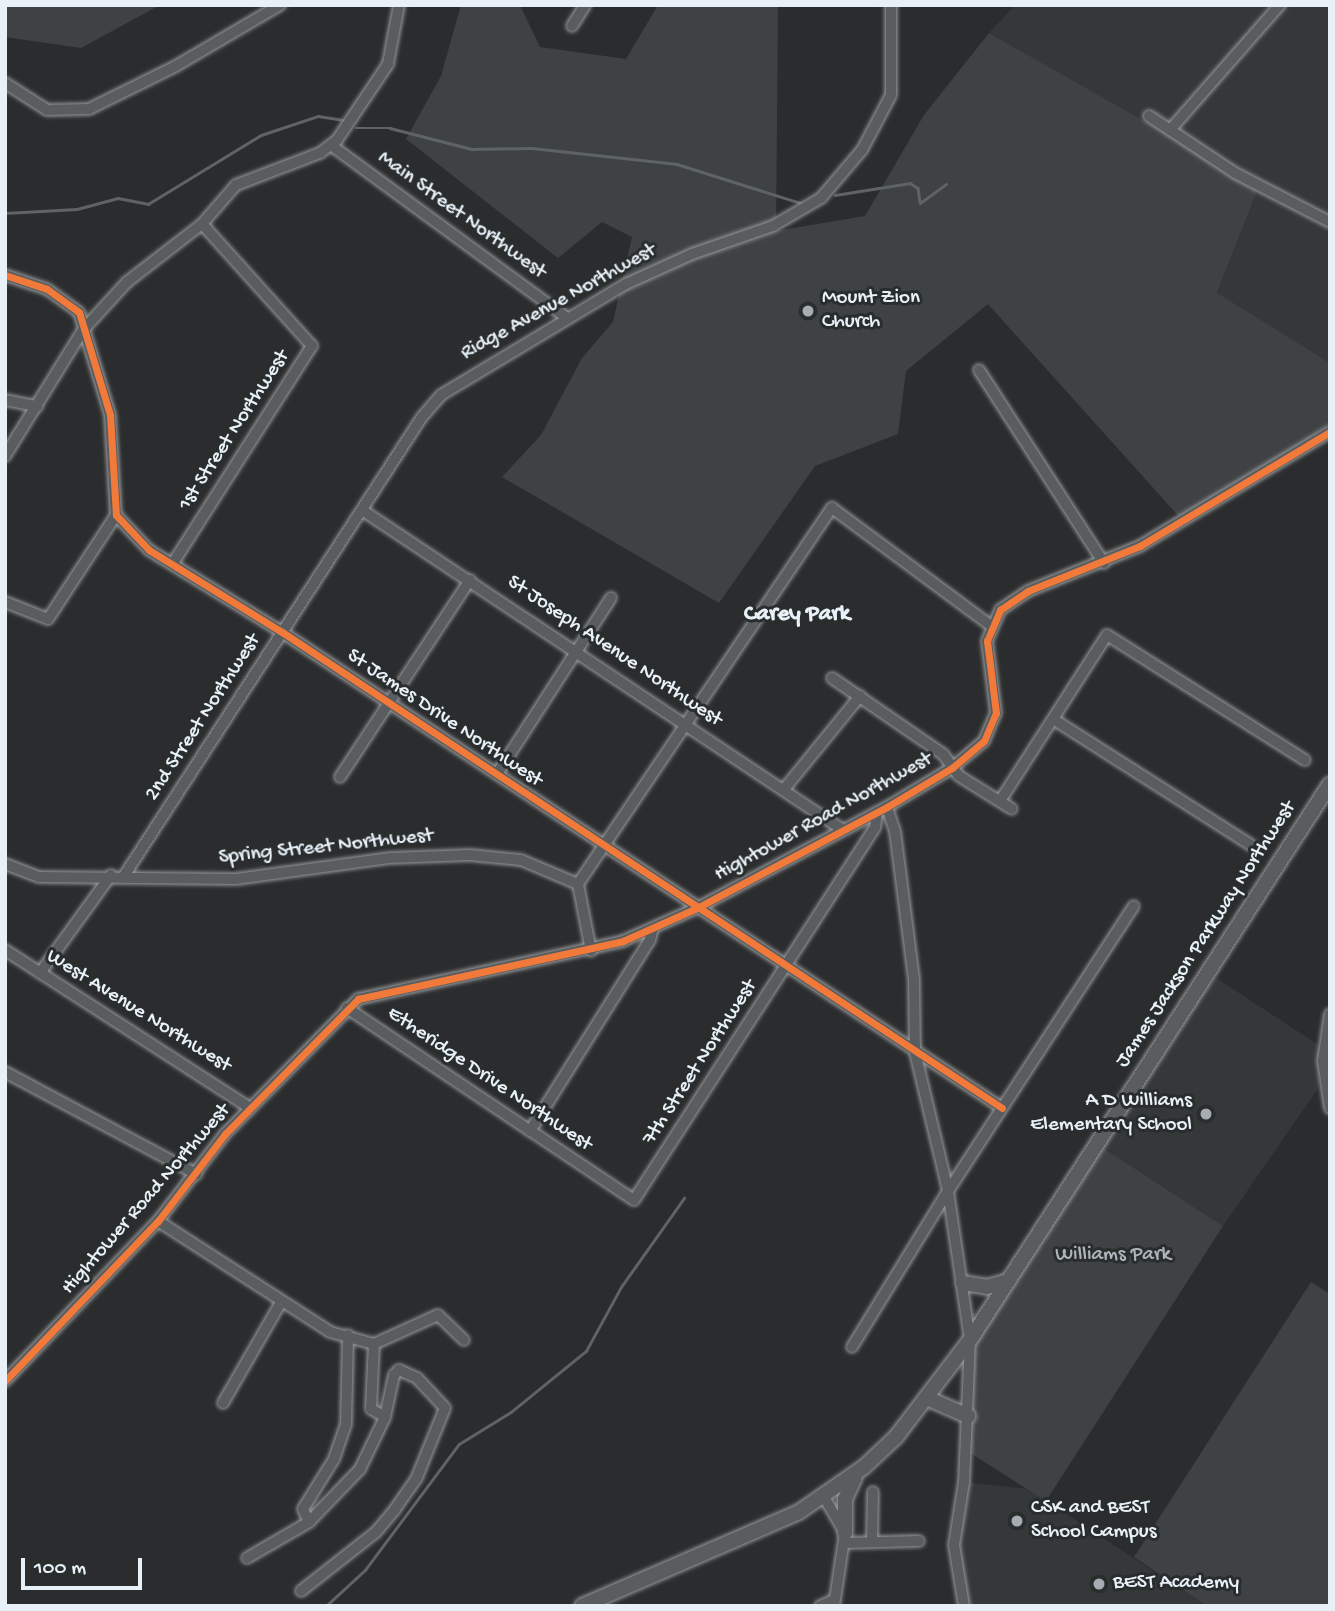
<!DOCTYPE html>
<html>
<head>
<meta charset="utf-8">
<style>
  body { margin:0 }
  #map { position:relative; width:1335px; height:1611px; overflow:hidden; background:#2b2c2d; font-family:"Gochi Hand",sans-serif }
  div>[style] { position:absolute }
  .built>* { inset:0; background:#353839 }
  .green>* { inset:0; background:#3f4244 }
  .stream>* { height:2.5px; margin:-1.25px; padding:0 1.25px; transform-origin:1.25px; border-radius:1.25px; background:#5e6365 }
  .roads { filter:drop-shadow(0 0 2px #96989a) drop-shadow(0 0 2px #96989a) }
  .minor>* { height:10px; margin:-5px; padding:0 5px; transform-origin:5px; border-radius:5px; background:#5a5d60 }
  .major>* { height:14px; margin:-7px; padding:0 7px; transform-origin:7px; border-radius:7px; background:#5a5d60 }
  .cycleway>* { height:7px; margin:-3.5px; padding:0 3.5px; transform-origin:3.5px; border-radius:3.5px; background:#f17a3a }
  .dots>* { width:19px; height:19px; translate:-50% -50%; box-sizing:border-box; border:4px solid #2a2d2e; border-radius:50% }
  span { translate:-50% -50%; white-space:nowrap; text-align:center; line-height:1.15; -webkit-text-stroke:6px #2a2d2e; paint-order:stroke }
  .street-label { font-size:21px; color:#e8f1f8 }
  .poi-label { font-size:21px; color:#e8f1f8 }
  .left { translate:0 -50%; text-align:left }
  .right { translate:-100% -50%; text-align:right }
  .park-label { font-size:21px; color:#aeb5ba }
  .neighbourhood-label { font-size:23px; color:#e8f1f8; font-weight:700 }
  .frame { position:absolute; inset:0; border:7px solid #e8f1f8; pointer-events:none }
  .scale { position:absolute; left:21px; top:1558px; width:121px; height:32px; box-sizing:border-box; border:4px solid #e8f1f8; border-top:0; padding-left:9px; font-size:21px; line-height:24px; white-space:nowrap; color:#e8f1f8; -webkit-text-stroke:5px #2a2d2e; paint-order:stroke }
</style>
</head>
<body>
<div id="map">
  <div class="built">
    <div style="clip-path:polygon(1015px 5px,1330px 5px,1330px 363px,1217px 294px,1259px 186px,989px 33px)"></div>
    <div style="clip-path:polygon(1204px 970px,1320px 1046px,1319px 1087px,1223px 1226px,1094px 1142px)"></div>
    <div style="clip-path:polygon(965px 1482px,1028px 1489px,1207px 1606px,964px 1606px,954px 1567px)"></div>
  </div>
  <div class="green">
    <div style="clip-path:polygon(5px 5px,160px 5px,81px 48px,5px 37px)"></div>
    <div style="clip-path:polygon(461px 5px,520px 5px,540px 47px,626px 59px,658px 5px,778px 5px,776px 231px,865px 216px,924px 115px,989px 33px,1259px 186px,1217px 293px,1330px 363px,1330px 424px,1183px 521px,988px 304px,906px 371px,898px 434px,815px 466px,719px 603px,502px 477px,541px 435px,582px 358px,613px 322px,632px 237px,602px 222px,558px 258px,406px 139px,441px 76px)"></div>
    <div style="clip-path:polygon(1094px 1142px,1223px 1226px,1046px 1501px,967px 1451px,970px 1341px)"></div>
    <div style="clip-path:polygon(1311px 1282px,1330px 1294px,1330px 1606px,1207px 1606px,1134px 1557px)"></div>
  </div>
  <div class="stream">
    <div style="left:356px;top:128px;width:34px"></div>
    <div style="left:390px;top:128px;width:85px;rotate:14.4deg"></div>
    <div style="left:472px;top:149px;width:60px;rotate:-1deg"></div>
    <div style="left:532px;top:148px;width:146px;rotate:6.3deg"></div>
    <div style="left:677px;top:164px;width:133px;rotate:17.5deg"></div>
    <div style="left:835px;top:195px;width:76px;rotate:-9.1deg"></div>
    <div style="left:910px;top:183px;width:9px;rotate:32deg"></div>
    <div style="left:918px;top:188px;width:15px;rotate:82deg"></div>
    <div style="left:920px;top:203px;width:32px;rotate:-36deg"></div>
    <div style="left:5px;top:213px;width:72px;rotate:-3.2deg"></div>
    <div style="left:77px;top:209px;width:42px;rotate:-15deg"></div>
    <div style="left:118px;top:198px;width:31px;rotate:11deg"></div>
    <div style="left:148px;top:204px;width:132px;rotate:-31.4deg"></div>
    <div style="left:261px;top:135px;width:60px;rotate:-18.4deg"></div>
    <div style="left:318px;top:116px;width:24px;rotate:9deg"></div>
    <div style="left:326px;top:1606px;width:53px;rotate:-42.7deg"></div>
    <div style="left:365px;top:1570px;width:157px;rotate:-53.3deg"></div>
    <div style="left:459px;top:1444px;width:61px;rotate:-31.6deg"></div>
    <div style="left:511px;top:1412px;width:97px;rotate:-39.1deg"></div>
    <div style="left:586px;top:1351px;width:73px;rotate:-61.3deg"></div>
    <div style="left:621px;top:1287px;width:109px;rotate:-54.7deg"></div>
  </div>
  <div class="roads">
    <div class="minor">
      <div style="left:572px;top:26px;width:25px;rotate:-58deg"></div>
      <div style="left:5px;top:83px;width:50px;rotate:32.7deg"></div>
      <div style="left:47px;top:110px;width:42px;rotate:-1.4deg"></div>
      <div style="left:89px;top:109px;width:97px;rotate:-26.3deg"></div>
      <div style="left:176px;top:66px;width:121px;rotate:-30.4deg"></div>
      <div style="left:1149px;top:116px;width:103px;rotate:33.5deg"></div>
      <div style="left:1235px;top:173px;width:107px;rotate:27.3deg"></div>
      <div style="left:1170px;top:130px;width:167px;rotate:-48.7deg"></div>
      <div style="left:332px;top:146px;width:291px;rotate:36.2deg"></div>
      <div style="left:5px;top:275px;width:44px;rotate:18.4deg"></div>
      <div style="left:47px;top:289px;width:39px;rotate:36deg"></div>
      <div style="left:79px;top:312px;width:108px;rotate:73.2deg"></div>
      <div style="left:110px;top:415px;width:100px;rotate:86.6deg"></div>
      <div style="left:116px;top:515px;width:48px;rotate:46.7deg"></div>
      <div style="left:149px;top:550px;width:156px;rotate:31.7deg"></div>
      <div style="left:282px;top:632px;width:863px;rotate:33.47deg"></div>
      <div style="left:979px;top:370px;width:230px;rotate:57.1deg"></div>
      <div style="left:5px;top:400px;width:33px;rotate:11deg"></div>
      <div style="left:5px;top:456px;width:148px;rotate:-58.2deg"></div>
      <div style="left:83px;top:330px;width:65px;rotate:-47.5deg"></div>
      <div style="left:127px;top:282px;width:95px;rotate:-37.7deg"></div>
      <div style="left:202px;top:224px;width:52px;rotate:-48.9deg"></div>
      <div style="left:236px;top:185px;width:90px;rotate:-20.9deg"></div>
      <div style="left:320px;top:153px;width:21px;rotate:-37deg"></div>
      <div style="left:337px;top:140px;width:92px;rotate:-56.1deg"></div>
      <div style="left:388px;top:64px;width:60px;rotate:-79.4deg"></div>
      <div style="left:362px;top:510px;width:578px;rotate:33.64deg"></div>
      <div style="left:173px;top:563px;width:258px;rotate:-57.4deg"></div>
      <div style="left:312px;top:346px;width:164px;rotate:-132deg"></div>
      <div style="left:5px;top:602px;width:46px;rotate:21.6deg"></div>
      <div style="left:48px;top:619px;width:124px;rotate:-56.8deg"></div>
      <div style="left:832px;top:678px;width:135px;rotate:34.4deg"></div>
      <div style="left:943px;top:754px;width:27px;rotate:54deg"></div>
      <div style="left:959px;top:776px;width:62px;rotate:31.9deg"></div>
      <div style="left:1053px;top:719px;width:235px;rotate:32.5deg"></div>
      <div style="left:497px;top:774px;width:210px;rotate:-57.1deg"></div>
      <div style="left:340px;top:777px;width:236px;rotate:-56.6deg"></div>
      <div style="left:785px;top:788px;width:119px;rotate:-50.8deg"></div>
      <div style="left:1000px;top:801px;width:197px;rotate:-57.2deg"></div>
      <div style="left:1107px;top:635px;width:234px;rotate:32.3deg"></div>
      <div style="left:887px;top:807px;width:25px;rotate:72deg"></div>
      <div style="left:895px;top:831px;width:150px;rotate:82.7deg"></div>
      <div style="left:914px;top:980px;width:72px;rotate:89.2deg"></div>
      <div style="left:915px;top:1052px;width:143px;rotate:76.6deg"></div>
      <div style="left:948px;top:1191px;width:151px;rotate:81.6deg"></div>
      <div style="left:970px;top:1340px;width:142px;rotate:92.4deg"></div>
      <div style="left:964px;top:1482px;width:64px;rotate:99deg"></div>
      <div style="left:954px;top:1545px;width:62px;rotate:80.7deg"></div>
      <div style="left:5px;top:864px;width:36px;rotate:21deg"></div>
      <div style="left:39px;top:877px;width:197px;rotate:0.6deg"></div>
      <div style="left:236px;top:879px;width:154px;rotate:-7.8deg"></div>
      <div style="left:389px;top:858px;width:81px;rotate:-2.1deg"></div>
      <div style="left:470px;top:855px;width:51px;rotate:5.6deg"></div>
      <div style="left:521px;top:860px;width:62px;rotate:22.8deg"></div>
      <div style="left:578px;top:884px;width:68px;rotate:79deg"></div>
      <div style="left:124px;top:876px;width:547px;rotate:-57.01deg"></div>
      <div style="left:422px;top:417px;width:29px;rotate:-49deg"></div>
      <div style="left:441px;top:395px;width:216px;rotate:-31deg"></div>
      <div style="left:626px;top:284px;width:72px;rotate:-24.4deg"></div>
      <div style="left:692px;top:254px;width:86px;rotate:-19.1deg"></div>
      <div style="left:773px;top:226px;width:56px;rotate:-30.3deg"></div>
      <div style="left:821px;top:198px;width:63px;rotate:-49.5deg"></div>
      <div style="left:862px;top:150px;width:62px;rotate:-62.2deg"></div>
      <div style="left:891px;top:95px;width:90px;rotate:-90deg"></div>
      <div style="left:578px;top:884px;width:454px;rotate:-56deg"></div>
      <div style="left:832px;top:508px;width:197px;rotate:36.5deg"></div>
      <div style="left:5px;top:950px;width:292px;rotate:32.8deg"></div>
      <div style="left:40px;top:973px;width:121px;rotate:-54.1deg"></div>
      <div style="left:347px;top:1008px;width:345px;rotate:33.8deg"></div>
      <div style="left:634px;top:1200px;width:443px;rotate:-57.1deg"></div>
      <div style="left:875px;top:828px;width:16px;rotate:-83deg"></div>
      <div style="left:1330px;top:1014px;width:48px;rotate:98.5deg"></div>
      <div style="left:1323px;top:1061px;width:48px;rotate:81.5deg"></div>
      <div style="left:5px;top:1072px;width:217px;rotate:28.1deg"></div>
      <div style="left:530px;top:1131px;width:226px;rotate:-57.9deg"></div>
      <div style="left:650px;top:940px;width:12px;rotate:-76deg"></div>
      <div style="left:158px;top:1221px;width:205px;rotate:32.8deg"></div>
      <div style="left:330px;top:1332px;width:46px;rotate:15.3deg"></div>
      <div style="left:374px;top:1344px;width:70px;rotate:-24.4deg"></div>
      <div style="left:438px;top:1315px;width:36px;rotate:44deg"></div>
      <div style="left:852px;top:1347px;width:183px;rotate:-58.4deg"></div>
      <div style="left:948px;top:1191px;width:340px;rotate:-56.9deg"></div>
      <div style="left:5px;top:1381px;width:221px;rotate:-46.3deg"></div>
      <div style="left:158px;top:1221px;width:110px;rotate:-52.4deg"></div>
      <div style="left:225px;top:1134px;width:190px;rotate:-45.4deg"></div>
      <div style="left:358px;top:999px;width:271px;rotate:-12.3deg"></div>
      <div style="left:623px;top:941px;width:81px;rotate:-24deg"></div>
      <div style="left:697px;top:908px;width:215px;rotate:-28deg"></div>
      <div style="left:887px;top:807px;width:76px;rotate:-31deg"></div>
      <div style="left:952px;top:768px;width:42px;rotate:-40.2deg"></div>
      <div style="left:984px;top:741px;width:30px;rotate:-67deg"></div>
      <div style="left:996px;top:713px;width:73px;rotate:-97.1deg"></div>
      <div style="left:987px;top:641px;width:34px;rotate:-67deg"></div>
      <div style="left:1000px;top:610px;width:34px;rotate:-34deg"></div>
      <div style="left:1028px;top:591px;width:121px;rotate:-21.9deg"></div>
      <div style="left:1140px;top:546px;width:222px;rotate:-31deg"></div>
      <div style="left:223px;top:1403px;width:116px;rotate:-60.1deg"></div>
      <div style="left:824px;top:1497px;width:42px;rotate:59.7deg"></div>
      <div style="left:845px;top:1533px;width:74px;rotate:98.6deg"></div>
      <div style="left:309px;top:1522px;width:14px;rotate:-115deg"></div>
      <div style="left:303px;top:1509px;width:59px;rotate:-58.2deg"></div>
      <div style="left:334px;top:1459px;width:36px;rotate:-71deg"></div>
      <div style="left:346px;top:1425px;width:90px;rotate:-88.7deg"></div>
      <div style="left:872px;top:1542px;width:50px;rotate:-88.9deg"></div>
      <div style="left:845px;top:1543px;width:74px;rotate:-1.5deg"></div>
      <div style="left:247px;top:1558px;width:72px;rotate:-30.1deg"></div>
      <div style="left:309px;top:1522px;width:74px;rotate:-46.1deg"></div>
      <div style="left:360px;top:1469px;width:58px;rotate:-64.3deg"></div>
      <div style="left:385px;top:1417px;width:16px;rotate:-150deg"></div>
      <div style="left:371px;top:1409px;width:65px;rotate:-87.4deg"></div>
      <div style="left:301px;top:1591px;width:95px;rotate:-38.2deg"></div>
      <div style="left:376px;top:1532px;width:30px;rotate:-50deg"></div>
      <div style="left:395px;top:1509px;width:39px;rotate:-55deg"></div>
      <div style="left:417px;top:1477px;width:74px;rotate:-67.9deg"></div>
      <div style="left:445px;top:1408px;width:41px;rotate:-133deg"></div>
      <div style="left:417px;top:1378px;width:20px;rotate:-156deg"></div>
      <div style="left:399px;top:1370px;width:7px;rotate:135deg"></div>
      <div style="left:394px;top:1375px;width:43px;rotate:102.1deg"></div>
      <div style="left:820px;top:1606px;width:15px;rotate:-23deg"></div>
    </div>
    <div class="major">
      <div style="left:963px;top:1283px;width:24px;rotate:9deg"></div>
      <div style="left:987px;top:1287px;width:22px;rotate:-16deg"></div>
      <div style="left:929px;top:1399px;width:43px;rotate:23.6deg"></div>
      <div style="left:845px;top:1533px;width:34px;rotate:-90deg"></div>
      <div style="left:845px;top:1499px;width:23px;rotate:-65deg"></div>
      <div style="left:582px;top:1606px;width:236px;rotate:-23.4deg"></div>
      <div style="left:799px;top:1512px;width:79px;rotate:-34.7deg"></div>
      <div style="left:864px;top:1467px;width:44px;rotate:-43.2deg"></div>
      <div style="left:896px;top:1437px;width:122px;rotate:-52.7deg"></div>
      <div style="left:970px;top:1340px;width:662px;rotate:-57.08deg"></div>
    </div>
  </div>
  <div class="cycleway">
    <div style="left:5px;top:275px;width:44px;rotate:18.4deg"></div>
    <div style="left:47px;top:289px;width:39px;rotate:36deg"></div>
    <div style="left:79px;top:312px;width:108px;rotate:73.2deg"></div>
    <div style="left:110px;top:415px;width:100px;rotate:86.6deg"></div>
    <div style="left:116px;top:515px;width:48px;rotate:46.7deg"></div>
    <div style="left:149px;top:550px;width:156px;rotate:31.7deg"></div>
    <div style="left:282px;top:632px;width:863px;rotate:33.47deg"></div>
    <div style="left:5px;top:1381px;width:221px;rotate:-46.3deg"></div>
    <div style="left:158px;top:1221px;width:110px;rotate:-52.4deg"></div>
    <div style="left:225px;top:1134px;width:190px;rotate:-45.4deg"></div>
    <div style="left:358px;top:999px;width:271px;rotate:-12.3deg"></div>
    <div style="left:623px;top:941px;width:81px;rotate:-24deg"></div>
    <div style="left:697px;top:908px;width:215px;rotate:-28deg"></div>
    <div style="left:887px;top:807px;width:76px;rotate:-31deg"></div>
    <div style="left:952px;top:768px;width:42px;rotate:-40.2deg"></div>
    <div style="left:984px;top:741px;width:30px;rotate:-67deg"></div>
    <div style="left:996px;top:713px;width:73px;rotate:-97.1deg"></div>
    <div style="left:987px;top:641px;width:34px;rotate:-67deg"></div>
    <div style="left:1000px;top:610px;width:34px;rotate:-34deg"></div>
    <div style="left:1028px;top:591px;width:121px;rotate:-21.9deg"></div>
    <div style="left:1140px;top:546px;width:222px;rotate:-31deg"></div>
  </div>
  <div class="dots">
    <div style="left:808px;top:311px;background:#a6acb1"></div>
    <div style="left:1206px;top:1114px;background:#a6acb1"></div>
    <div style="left:1017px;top:1521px;background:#a6acb1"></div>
    <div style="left:1099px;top:1584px;background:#a6acb1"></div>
  </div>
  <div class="street-label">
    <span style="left:461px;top:216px;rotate:36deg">Main Street Northwest</span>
    <span style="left:559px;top:303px;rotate:-29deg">Ridge Avenue Northwest</span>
    <span style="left:235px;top:431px;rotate:-57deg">1st Street Northwest</span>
    <span style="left:614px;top:652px;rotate:34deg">St Joseph Avenue Northwest</span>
    <span style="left:204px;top:718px;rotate:-57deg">2nd Street Northwest</span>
    <span style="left:444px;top:719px;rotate:34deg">St James Drive Northwest</span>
    <span style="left:824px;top:818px;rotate:-29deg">Hightower Road Northwest</span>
    <span style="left:326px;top:848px;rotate:-6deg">Spring Street Northwest</span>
    <span style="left:1207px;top:935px;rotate:-57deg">James Jackson Parkway Northwest</span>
    <span style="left:138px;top:1012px;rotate:32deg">West Avenue Northwest</span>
    <span style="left:701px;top:1063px;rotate:-57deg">7th Street Northwest</span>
    <span style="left:489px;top:1080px;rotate:34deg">Etheridge Drive Northwest</span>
    <span style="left:147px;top:1200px;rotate:-49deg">Hightower Road Northwest</span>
  </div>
  <div class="poi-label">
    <span class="left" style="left:822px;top:311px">Mount Zion<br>Church</span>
    <span class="right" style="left:1192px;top:1114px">A D Williams<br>Elementary School</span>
    <span class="left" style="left:1031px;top:1521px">CSK and BEST<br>School Campus</span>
    <span class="left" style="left:1113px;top:1584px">BEST Academy</span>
  </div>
  <div class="park-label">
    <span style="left:1113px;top:1256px">Williams Park</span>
  </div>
  <div class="neighbourhood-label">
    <span style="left:797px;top:615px">Carey Park</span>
  </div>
  <div class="frame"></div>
  <div class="scale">100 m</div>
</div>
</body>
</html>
